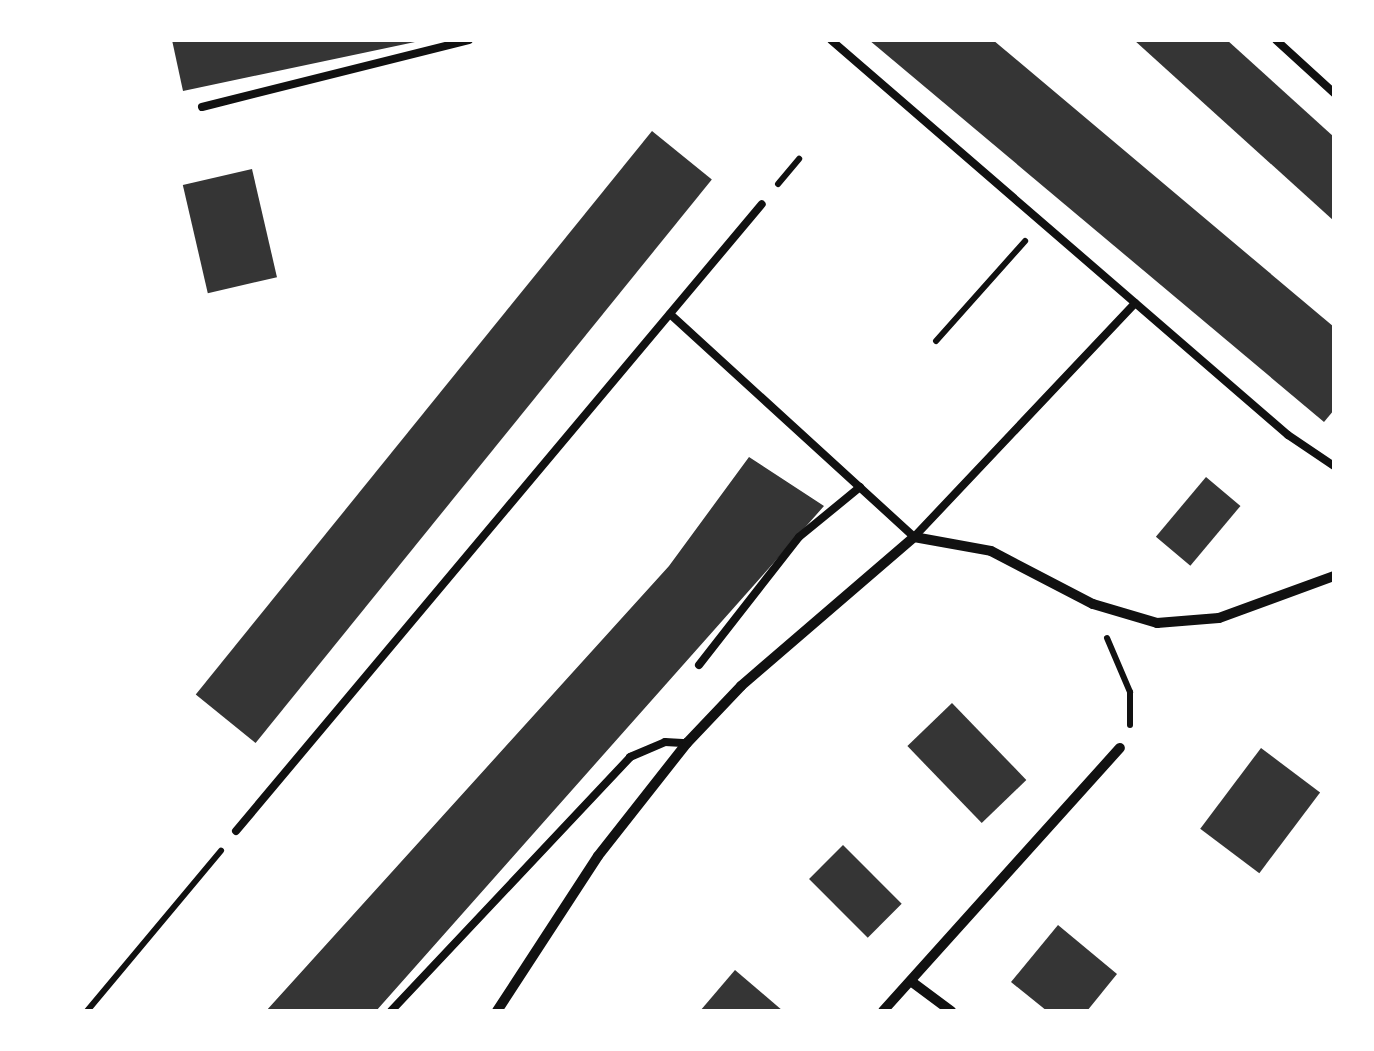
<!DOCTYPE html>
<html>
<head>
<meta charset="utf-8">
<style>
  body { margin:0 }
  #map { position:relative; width:1374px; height:1051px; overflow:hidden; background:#fff; font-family:"Fira Sans Condensed",sans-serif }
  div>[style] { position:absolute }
  .building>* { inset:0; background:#353535; transform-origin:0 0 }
  .path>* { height:6px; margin:-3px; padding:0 3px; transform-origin:3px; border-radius:3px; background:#111 }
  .service>* { height:8px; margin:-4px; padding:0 4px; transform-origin:4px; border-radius:4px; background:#111 }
  .minor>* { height:10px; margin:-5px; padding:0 5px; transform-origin:5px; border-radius:5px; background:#111 }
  span { translate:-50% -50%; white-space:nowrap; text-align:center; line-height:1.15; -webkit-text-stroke:8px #fff; paint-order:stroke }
  .frame { position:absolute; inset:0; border:42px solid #fff; pointer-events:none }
</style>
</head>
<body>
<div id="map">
  <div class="building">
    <div style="clip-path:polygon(172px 40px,415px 40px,415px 42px,183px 91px)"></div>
    <div style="clip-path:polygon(869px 40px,993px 40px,1334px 327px,1334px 410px,1324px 422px)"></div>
    <div style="clip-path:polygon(1134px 40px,1227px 40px,1334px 137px,1334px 221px)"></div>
    <div style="left:652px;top:131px;width:77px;height:725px;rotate:39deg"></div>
    <div style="left:252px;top:169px;width:111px;height:71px;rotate:77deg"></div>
    <div style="clip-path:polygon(749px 457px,824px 506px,376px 1011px,266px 1011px,669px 566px)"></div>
    <div style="left:1206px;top:477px;width:45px;height:78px;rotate:40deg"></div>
    <div style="left:952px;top:703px;width:107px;height:62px;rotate:46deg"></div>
    <div style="left:1261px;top:748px;width:74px;height:101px;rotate:37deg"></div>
    <div style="left:843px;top:845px;width:83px;height:48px;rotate:45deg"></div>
    <div style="clip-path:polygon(1058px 925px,1117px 974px,1087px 1011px,1047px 1011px,1011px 982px)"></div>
    <div style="clip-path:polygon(735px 970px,783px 1011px,700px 1011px)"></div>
  </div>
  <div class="path">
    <div style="left:778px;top:184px;width:33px;rotate:-50deg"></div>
    <div style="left:936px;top:341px;width:134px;rotate:-48.3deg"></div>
    <div style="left:1107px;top:638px;width:59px;rotate:66.9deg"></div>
    <div style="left:1130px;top:692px;width:33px;rotate:90deg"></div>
    <div style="left:87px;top:1011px;width:209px;rotate:-50.1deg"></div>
  </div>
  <div class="service">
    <div style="left:831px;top:40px;width:604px;rotate:40.84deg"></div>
    <div style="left:1288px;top:435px;width:55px;rotate:34deg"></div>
    <div style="left:1276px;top:40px;width:79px;rotate:42.4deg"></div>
    <div style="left:202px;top:107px;width:275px;rotate:-14.1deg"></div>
    <div style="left:670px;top:314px;width:331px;rotate:42.4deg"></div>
    <div style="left:914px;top:537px;width:322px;rotate:-46.6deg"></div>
    <div style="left:699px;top:665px;width:162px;rotate:-52deg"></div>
    <div style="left:799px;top:537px;width:79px;rotate:-39.3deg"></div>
    <div style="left:236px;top:831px;width:818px;rotate:-50.01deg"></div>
    <div style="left:391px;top:1011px;width:349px;rotate:-46.7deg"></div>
    <div style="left:630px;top:757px;width:38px;rotate:-23deg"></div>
    <div style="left:665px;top:742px;width:22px;rotate:3deg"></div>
  </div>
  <div class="minor">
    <div style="left:912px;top:982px;width:49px;rotate:36.6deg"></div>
    <div style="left:497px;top:1011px;width:185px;rotate:-56.9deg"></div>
    <div style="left:598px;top:856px;width:144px;rotate:-51.8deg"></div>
    <div style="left:687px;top:743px;width:79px;rotate:-46.5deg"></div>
    <div style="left:741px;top:686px;width:228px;rotate:-40.7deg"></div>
    <div style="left:914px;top:537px;width:78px;rotate:10.3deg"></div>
    <div style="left:991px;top:551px;width:115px;rotate:27.5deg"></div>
    <div style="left:1093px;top:604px;width:67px;rotate:16.5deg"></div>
    <div style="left:1157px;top:623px;width:62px;rotate:-4.6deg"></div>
    <div style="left:1219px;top:618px;width:122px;rotate:-20.1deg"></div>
    <div style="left:883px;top:1011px;width:354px;rotate:-48deg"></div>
  </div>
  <div class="frame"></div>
</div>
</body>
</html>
